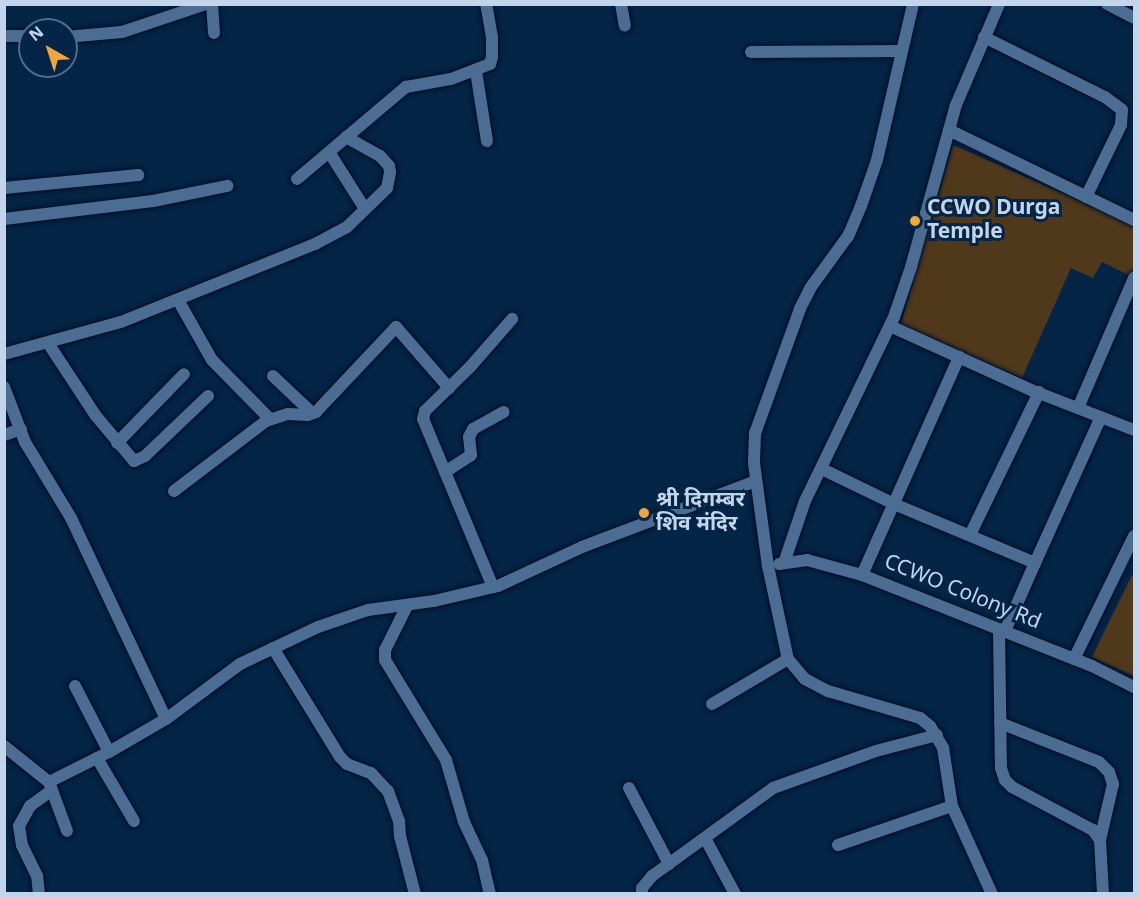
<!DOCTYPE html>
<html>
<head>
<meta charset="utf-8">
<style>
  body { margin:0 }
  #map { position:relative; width:1139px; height:898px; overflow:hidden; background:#042546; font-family:Georgia,"Noto Sans Devanagari",serif }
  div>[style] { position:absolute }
  .green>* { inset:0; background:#50391b }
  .roads { filter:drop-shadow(0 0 2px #000e25) drop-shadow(0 0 2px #000e25) }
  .street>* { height:12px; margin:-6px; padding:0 6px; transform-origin:6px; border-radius:6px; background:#4c6d93 }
  .dots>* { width:16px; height:16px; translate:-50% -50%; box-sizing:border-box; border:3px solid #042546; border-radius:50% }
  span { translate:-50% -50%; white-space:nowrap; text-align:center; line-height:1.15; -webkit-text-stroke:6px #042546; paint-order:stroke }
  .poi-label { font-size:21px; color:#c3d5ea; font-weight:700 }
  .left { translate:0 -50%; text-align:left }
  .street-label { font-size:21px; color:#c3d5ea }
  .frame { position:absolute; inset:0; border:6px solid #c3d5ea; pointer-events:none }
  .north { position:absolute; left:18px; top:18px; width:60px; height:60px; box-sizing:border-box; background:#042546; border:2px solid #506b88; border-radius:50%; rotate:321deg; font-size:16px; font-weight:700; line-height:24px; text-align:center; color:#c3d5ea }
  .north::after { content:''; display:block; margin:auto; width:21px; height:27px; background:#f0a63e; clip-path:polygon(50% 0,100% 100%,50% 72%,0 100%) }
</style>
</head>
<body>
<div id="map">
  <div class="green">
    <div style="clip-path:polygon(953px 145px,1134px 225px,1134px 268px,1131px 276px,1102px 262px,1093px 278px,1071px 268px,1022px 378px,901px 324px)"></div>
    <div style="clip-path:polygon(1132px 575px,1134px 576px,1134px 676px,1092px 657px)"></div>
  </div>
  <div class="roads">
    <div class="street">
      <div style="left:212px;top:4px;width:29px;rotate:86deg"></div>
      <div style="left:621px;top:4px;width:22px;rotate:80deg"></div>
      <div style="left:913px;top:4px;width:160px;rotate:103deg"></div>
      <div style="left:877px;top:160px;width:49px;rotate:109.2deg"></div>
      <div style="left:861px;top:206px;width:33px;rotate:113deg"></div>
      <div style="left:848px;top:236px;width:63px;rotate:126deg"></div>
      <div style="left:811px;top:287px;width:25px;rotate:117deg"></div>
      <div style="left:800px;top:309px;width:132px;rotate:109.9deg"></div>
      <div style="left:755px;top:433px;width:30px;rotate:92deg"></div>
      <div style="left:754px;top:463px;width:104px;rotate:82.3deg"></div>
      <div style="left:768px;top:566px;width:95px;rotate:77.9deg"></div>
      <div style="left:788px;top:659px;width:26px;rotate:50deg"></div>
      <div style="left:805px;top:679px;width:26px;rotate:28deg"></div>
      <div style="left:828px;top:691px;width:96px;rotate:16.4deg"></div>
      <div style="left:920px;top:718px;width:13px;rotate:39deg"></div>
      <div style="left:930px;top:726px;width:26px;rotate:59deg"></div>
      <div style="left:943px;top:748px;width:59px;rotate:81.2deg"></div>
      <div style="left:952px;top:806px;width:97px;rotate:65.6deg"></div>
      <div style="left:1107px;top:4px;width:30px;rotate:27deg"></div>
      <div style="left:4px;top:36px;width:26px"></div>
      <div style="left:66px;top:37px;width:56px;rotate:-5.1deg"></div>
      <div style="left:122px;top:32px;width:89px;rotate:-18.4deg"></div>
      <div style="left:984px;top:37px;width:135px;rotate:26.4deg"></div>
      <div style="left:1105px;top:97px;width:21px;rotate:37deg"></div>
      <div style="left:1122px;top:110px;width:15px;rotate:94deg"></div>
      <div style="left:1121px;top:125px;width:80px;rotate:115.9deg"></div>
      <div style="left:751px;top:52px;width:150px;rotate:-0.4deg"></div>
      <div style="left:476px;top:71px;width:71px;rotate:81.1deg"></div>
      <div style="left:949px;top:130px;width:206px;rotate:25.9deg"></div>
      <div style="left:329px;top:152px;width:67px;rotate:57.7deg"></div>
      <div style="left:297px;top:179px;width:143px;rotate:-40.2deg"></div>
      <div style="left:406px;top:87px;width:46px;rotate:-10.1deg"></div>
      <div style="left:451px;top:79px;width:42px;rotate:-21deg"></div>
      <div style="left:490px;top:64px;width:7px;rotate:-74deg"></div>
      <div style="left:492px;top:57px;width:20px;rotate:-90deg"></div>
      <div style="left:492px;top:37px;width:34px;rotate:-100deg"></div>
      <div style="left:4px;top:188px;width:135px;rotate:-5.5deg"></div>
      <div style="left:4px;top:219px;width:150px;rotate:-6.9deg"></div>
      <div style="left:153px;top:201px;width:76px;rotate:-11.5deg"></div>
      <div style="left:178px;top:300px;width:69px;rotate:60.5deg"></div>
      <div style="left:212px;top:360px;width:83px;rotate:45.5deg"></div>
      <div style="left:890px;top:326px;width:155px;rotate:24.4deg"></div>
      <div style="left:1031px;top:390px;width:110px;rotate:21.2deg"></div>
      <div style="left:48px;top:343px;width:87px;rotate:56.7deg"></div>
      <div style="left:96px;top:416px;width:59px;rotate:49.8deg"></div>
      <div style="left:134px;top:461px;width:12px;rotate:-24deg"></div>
      <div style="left:145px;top:456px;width:87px;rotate:-43.6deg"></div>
      <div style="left:4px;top:354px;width:121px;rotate:-15.3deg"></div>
      <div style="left:121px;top:322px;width:209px;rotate:-21.9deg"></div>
      <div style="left:315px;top:244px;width:36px;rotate:-28deg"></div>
      <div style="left:347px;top:227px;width:56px;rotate:-44.3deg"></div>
      <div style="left:387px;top:188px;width:16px;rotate:-79deg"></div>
      <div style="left:390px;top:172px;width:6px;rotate:-99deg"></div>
      <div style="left:389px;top:166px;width:13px;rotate:-132deg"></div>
      <div style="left:380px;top:156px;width:39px;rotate:-151deg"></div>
      <div style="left:273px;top:376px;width:54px;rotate:43.5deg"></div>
      <div style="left:4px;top:387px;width:59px;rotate:69.1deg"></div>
      <div style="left:25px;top:442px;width:89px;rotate:58.8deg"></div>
      <div style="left:71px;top:518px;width:222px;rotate:64.7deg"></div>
      <div style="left:1078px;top:408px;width:142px;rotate:-66.7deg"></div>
      <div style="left:4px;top:435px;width:18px;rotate:-19deg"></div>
      <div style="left:117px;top:443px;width:96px;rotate:-45.8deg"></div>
      <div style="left:822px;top:469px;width:80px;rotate:25.9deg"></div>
      <div style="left:894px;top:504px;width:153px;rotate:22.7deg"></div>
      <div style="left:1035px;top:563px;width:160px;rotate:-65.7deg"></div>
      <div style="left:445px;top:472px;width:31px;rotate:-33deg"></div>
      <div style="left:471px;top:455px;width:18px;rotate:-96deg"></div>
      <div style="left:469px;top:437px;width:9px;rotate:-63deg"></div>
      <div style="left:473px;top:429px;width:35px;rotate:-29deg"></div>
      <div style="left:174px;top:491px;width:116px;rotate:-37.3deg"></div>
      <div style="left:266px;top:421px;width:23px;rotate:-18deg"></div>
      <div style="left:288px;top:414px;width:20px;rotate:3deg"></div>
      <div style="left:308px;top:415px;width:9px;rotate:-21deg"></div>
      <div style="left:316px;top:412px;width:117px;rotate:-46.7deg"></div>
      <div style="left:396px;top:327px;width:81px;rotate:49deg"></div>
      <div style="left:970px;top:535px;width:159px;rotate:-64.2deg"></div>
      <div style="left:784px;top:563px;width:65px;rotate:-71.3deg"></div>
      <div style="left:805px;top:501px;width:204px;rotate:-64.2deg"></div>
      <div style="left:894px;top:317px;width:53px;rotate:-71.2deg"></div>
      <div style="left:911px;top:267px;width:168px;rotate:-74.5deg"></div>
      <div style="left:956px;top:105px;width:110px;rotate:-66.9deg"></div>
      <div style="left:779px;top:564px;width:28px;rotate:-8deg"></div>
      <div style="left:807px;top:560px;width:57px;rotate:15.3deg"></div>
      <div style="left:862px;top:575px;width:247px;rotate:21.6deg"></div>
      <div style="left:1092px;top:666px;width:47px;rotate:26.6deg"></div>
      <div style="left:862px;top:575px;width:239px;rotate:-66deg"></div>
      <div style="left:493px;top:587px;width:182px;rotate:-112.6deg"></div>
      <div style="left:423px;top:419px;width:8px;rotate:-76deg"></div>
      <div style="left:425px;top:411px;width:63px;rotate:-44.4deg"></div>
      <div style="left:470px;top:367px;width:64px;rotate:-48.8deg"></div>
      <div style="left:407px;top:606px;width:49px;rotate:116.6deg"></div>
      <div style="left:385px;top:650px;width:10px;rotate:90deg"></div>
      <div style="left:385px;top:660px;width:117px;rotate:58.6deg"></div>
      <div style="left:446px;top:760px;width:65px;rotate:73.8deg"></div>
      <div style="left:464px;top:822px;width:42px;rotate:64.7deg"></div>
      <div style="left:482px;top:860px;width:35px;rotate:77deg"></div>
      <div style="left:999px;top:629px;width:139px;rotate:89.2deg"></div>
      <div style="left:1001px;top:768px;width:13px;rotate:72deg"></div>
      <div style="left:1005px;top:780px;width:10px;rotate:45deg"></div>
      <div style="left:1012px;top:787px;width:92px;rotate:28deg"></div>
      <div style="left:1093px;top:830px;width:12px;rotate:55deg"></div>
      <div style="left:1100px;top:840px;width:54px;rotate:86.8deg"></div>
      <div style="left:1005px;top:631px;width:74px;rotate:-66.2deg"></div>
      <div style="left:273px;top:648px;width:128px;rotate:58.4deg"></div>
      <div style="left:340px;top:757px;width:10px;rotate:45deg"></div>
      <div style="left:347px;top:764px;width:26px;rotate:21deg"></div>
      <div style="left:371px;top:773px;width:25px;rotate:47deg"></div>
      <div style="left:388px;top:791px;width:32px;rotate:70deg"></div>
      <div style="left:399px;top:821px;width:15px;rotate:86deg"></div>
      <div style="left:400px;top:836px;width:60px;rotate:75.5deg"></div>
      <div style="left:1074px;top:659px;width:137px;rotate:-64deg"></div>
      <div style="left:75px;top:686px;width:74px;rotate:62.7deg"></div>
      <div style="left:712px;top:704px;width:88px;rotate:-30.6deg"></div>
      <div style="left:1000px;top:723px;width:106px;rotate:21.5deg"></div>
      <div style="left:1099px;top:762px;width:14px;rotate:45deg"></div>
      <div style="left:1109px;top:772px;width:13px;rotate:72deg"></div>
      <div style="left:1113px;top:784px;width:57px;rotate:103.1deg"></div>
      <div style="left:4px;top:746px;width:58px;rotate:38.7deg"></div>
      <div style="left:49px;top:782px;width:52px;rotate:69.8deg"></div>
      <div style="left:97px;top:758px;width:73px;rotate:59.6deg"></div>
      <div style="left:49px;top:782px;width:67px;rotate:-26.6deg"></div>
      <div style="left:109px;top:752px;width:66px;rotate:-30.1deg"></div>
      <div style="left:166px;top:719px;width:92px;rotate:-36.6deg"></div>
      <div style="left:240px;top:664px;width:86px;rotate:-25.4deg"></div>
      <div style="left:318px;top:627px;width:53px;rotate:-18.8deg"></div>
      <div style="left:368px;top:610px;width:67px;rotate:-7.8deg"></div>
      <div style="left:434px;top:601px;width:66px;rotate:-13.2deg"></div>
      <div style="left:498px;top:586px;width:93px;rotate:-24.9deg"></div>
      <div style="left:582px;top:547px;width:186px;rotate:-20.8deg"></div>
      <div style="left:629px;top:788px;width:86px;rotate:62.2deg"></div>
      <div style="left:705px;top:838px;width:64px;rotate:61.8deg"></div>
      <div style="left:838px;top:845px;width:120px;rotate:-18.9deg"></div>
      <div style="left:39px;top:894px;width:18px;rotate:-96deg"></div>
      <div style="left:37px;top:876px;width:34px;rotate:-116deg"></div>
      <div style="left:22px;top:845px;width:19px;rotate:-99deg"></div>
      <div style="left:19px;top:826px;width:23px;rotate:-61deg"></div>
      <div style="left:30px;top:806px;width:27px;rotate:-36deg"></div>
      <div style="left:642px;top:894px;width:6px;rotate:-90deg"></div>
      <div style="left:642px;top:888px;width:16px;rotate:-50deg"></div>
      <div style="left:652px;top:876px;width:150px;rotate:-36deg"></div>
      <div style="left:773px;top:788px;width:109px;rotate:-19.8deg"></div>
      <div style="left:876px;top:751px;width:63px;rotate:-14.7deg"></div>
    </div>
  </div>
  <div class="dots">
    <div style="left:915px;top:221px;background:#f0a63e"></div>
    <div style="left:644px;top:513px;background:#f0a63e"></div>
  </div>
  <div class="poi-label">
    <span class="left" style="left:927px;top:221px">CCWO Durga<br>Temple</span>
    <span class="left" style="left:656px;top:513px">श्री दिगम्बर<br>शिव मंदिर</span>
  </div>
  <div class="street-label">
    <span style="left:962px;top:593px;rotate:22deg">CCWO Colony Rd</span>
  </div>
  <div class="frame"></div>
  <div class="north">N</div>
</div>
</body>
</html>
